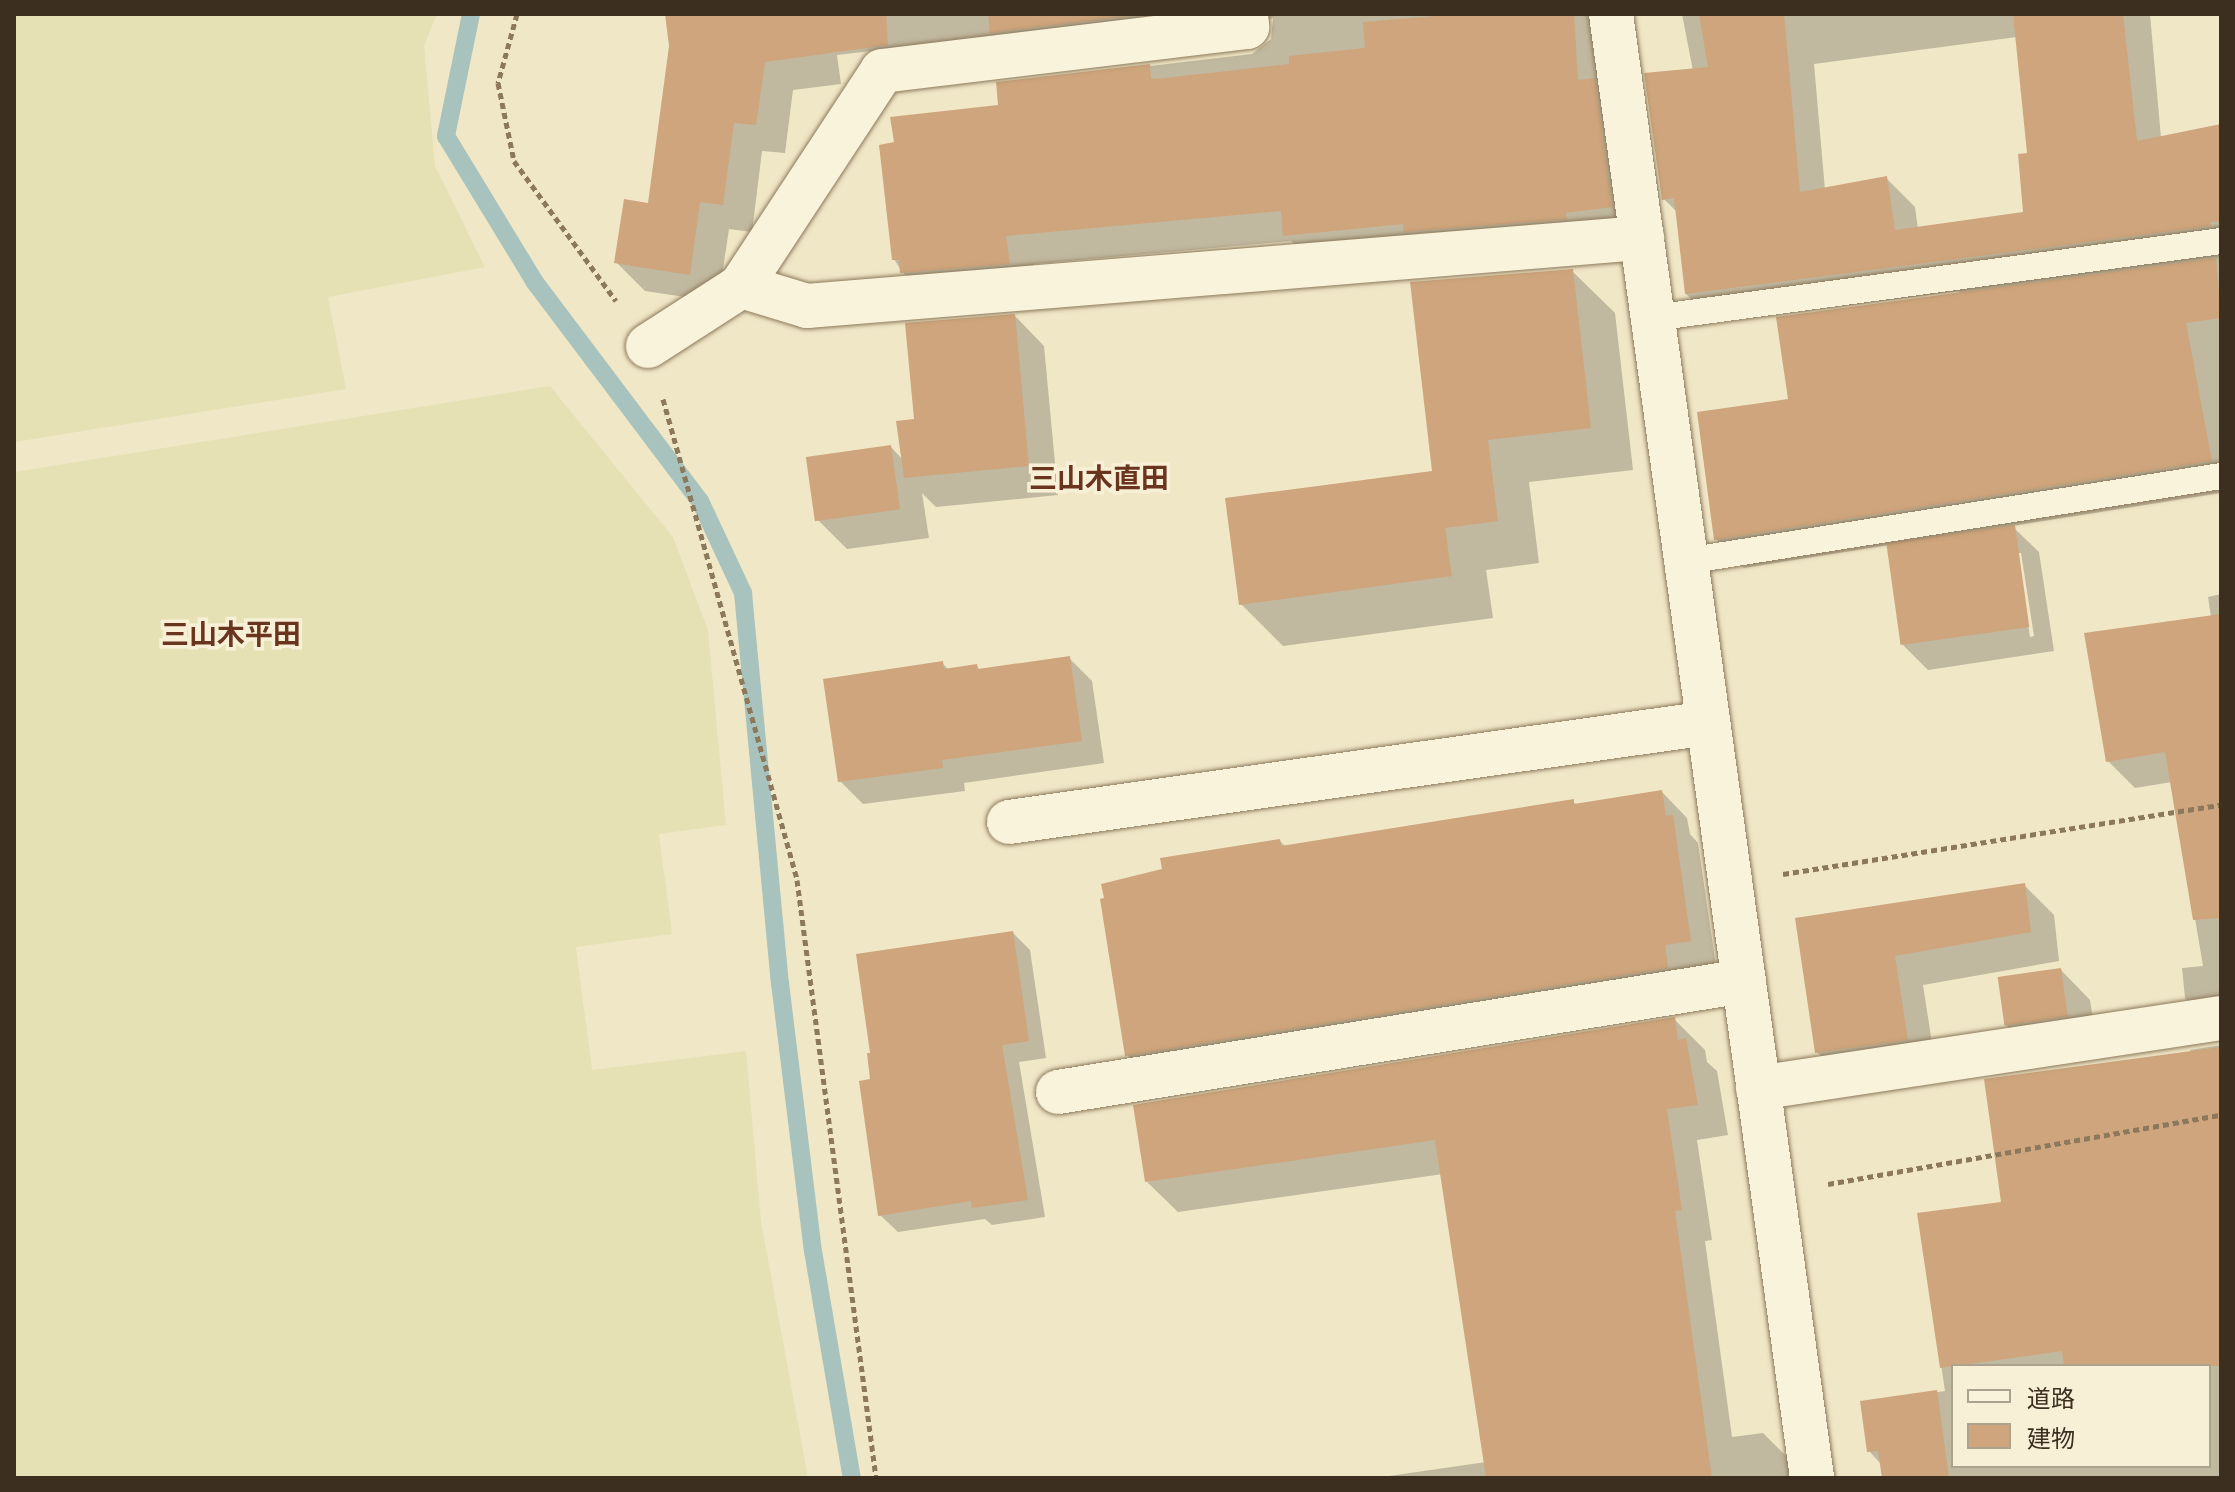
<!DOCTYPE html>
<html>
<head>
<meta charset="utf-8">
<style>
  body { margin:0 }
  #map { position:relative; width:2235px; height:1492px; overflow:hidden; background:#f0e7c7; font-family:"PT Serif","Noto Sans JP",serif }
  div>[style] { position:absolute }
  .farmland>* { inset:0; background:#e5e1b4 }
  .shadow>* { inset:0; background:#0003 }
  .stream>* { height:18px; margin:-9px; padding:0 9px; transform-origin:9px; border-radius:9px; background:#a8c3bd }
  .building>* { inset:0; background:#cea57c; transform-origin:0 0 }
  .path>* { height:5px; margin-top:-2.5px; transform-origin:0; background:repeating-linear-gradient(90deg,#8c795c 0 6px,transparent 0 10px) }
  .roads { filter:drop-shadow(0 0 2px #8c795c) drop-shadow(0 0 2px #8c795c) }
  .service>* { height:26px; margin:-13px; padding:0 13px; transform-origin:13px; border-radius:13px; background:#faf3db }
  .minor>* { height:44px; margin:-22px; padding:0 22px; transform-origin:22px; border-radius:22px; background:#faf3db }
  span { translate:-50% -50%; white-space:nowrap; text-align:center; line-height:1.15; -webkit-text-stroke:7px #f7f0d7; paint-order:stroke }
  .neighbourhood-label { font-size:28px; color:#6a341e; font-weight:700 }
  .frame { position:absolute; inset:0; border:16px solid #3c2f20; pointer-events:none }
  .legend { position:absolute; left:1951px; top:1364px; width:260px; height:104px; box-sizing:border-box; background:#f7f0d7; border:2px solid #aca38e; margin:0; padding:10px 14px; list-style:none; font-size:24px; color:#3c2f20 }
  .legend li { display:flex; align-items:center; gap:16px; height:40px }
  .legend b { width:40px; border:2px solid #aca38e }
</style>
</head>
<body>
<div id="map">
  <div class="farmland">
    <div style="clip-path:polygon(14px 14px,437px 14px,424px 46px,435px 166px,485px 267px,328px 297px,346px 389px,14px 442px)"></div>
    <div style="clip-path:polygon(550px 386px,673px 537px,708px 630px,726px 825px,659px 834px,672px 934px,576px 947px,592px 1070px,746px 1051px,761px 1221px,808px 1478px,14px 1478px,14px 472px)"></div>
  </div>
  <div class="shadow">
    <div style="clip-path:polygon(667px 14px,1600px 14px,1640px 235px,1314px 264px,1291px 241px,1034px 264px,1038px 293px,931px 301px,902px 272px,894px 259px,896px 144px,1000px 107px,998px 84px,1252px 54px,1271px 39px,1273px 18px,1260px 22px,983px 38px,837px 55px,841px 84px,793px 90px,785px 153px,762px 151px,752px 232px,729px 229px,718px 302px,645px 291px,616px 262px,650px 206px,671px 46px)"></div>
    <div style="clip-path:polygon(evenodd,1682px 14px,2150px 14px,2161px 138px,2221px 126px,2221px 493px,2012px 526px,2039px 552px,2054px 651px,1928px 670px,1903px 645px,1889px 545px,1744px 568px,1716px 539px,1790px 401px,1959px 295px,1959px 291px,1715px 322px,1686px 294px,1678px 213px,1664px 199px,1693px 71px,1682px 14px,2017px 37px,2029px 155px,2025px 214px,1918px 229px,1915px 207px,1886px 178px,1825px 190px,1814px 64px,2017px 37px,1682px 14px,2017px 553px,2021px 553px,2034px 636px,2030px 637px,2017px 553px)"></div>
    <div style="clip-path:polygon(1572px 271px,1615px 313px,1633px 470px,1529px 482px,1539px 563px,1486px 570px,1493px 618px,1283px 646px,1241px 604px,1434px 473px)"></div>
    <div style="clip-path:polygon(1015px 316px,1044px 346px,1058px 495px,936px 507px,922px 493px,929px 538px,847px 549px,817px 519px,891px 447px,904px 461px,916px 421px)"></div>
    <div style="clip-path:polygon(2221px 594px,2221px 1024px,2212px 1025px,2185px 998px,2182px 968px,2203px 966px,2172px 782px,2135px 788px,2108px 761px,2211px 617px,2208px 597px)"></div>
    <div style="clip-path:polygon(1069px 658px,1092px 681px,1104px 763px,964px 783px,965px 791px,863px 804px,840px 781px,942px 663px,949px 670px,976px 666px,981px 671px)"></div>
    <div style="clip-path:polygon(1662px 792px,1687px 818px,1690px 834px,1698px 843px,1716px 966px,1152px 1081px,1127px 1055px,1280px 841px,1286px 847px,1573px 802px,1577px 805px)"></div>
    <div style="clip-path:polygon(2024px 885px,2054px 915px,2059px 961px,1923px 985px,1936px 1069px,1847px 1082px,1817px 1052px,1798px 920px)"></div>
    <div style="clip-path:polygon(1013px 933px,1030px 950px,1046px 1058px,1019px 1062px,1045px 1217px,992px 1225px,985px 1219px,898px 1232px,880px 1215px,873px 1081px)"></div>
    <div style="clip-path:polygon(2061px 970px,2090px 1000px,2097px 1045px,2035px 1054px,2006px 1025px)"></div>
    <div style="clip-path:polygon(1675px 1020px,1705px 1050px,1707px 1062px,1717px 1071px,1728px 1135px,1697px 1140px,1712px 1240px,1705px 1241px,1732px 1437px,1763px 1433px,1794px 1464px,1796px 1478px,1375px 1478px,1486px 1462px,1443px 1174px,1178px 1212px,1147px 1182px)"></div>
    <div style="clip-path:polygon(evenodd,2221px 1045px,2221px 1478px,1884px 1478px,1881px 1464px,1869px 1451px,1862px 1403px,1945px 1391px,1919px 1215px,2003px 1203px,2191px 1053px,2190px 1050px,2221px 1045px,1953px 1366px,2209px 1366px,2209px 1466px,1953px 1466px,1953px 1366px)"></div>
  </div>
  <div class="stream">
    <div style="left:471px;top:14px;width:125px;rotate:101.6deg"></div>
    <div style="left:446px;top:136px;width:170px;rotate:58.7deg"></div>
    <div style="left:534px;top:281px;width:276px;rotate:53deg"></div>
    <div style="left:700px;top:501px;width:102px;rotate:64.9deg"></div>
    <div style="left:743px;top:593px;width:392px;rotate:84.6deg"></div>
    <div style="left:780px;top:983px;width:270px;rotate:83deg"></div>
    <div style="left:813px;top:1251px;width:230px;rotate:80.3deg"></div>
  </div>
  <div class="building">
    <div style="clip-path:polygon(665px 14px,886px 14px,888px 45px,765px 62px,756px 125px,734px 123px,723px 205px,700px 202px,690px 275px,614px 263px,624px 199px,648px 203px,669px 46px)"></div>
    <div style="clip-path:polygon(988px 14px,1146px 14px,990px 33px)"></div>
    <div style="clip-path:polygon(1460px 14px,1574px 14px,1578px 80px,1595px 78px,1612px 207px,1566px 213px,1567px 219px,1404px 232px,1403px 224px,1283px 236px,1281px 211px,1006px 236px,1010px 264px,900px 273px,899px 260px,892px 260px,879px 145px,894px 142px,890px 117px,998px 105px,996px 82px,1150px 64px,1151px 78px,1156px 79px,1289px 64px,1289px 56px,1365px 48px,1363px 22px)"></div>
    <div style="clip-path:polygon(1699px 14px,1784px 14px,1800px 192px,1887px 176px,1895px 230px,2023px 212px,2018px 154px,2027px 153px,2013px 14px,2123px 14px,2137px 141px,2221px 124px,2221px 221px,2210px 222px,2211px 226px,1685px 294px,1674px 198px,1662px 200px,1644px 73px,1708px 67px)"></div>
    <div style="clip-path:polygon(2216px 258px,2221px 318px,2186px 323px,2212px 461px,1714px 540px,1697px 412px,1788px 399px,1776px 317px)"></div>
    <div style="clip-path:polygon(1573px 269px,1591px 428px,1488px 440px,1498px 521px,1445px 528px,1452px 576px,1239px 605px,1225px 498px,1432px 471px,1410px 282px)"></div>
    <div style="clip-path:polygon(1015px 314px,1029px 466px,904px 478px,896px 421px,914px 419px,905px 323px)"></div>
    <div style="left:891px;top:445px;width:65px;height:86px;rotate:82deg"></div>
    <div style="left:2015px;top:525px;width:103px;height:130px;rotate:82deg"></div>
    <div style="clip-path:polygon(2221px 614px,2221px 918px,2193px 920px,2165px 752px,2106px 762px,2084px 633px)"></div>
    <div style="clip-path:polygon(1070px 656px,1082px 741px,942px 760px,943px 768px,838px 782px,823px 679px,943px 661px,944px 669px,977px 664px,978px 669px)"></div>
    <div style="clip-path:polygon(1662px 790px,1666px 816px,1673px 815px,1691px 941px,1665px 945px,1668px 968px,1125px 1056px,1100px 899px,1104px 898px,1101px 884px,1162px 869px,1160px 858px,1280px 839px,1281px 846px,1574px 799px,1574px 804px)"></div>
    <div style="clip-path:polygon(2025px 883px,2031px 932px,1895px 956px,1908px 1040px,1815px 1053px,1795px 918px)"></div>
    <div style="clip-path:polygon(1013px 931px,1029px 1041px,1002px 1045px,1028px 1200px,972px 1208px,971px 1201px,878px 1216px,859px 1081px,870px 1079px,867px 1053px,870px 1053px,856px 954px)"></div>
    <div style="left:2061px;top:968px;width:49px;height:64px;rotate:82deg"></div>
    <div style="clip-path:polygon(1675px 1017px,1678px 1040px,1686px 1038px,1698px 1105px,1667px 1109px,1682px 1210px,1675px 1211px,1712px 1478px,1486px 1478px,1435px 1140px,1145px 1182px,1133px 1105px)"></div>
    <div style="clip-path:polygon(2221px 1047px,2221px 1366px,2064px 1366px,2062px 1351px,1940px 1368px,1917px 1213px,2001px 1202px,1984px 1079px)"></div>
    <div style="clip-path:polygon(1937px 1390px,1949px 1478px,1882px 1478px,1878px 1451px,1867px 1452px,1860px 1401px)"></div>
  </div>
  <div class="path">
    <div style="left:517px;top:14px;width:72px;rotate:105.4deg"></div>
    <div style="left:498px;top:83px;width:80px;rotate:78.4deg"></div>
    <div style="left:514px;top:161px;width:173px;rotate:53.9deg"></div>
    <div style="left:663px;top:399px;width:499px;rotate:74.4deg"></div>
    <div style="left:797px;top:880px;width:603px;rotate:82.47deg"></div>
    <div style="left:1783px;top:874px;width:443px;rotate:-9deg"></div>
    <div style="left:1828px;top:1184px;width:399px;rotate:-10deg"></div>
  </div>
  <div class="roads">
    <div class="service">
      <div style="left:1653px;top:318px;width:573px;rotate:-7.72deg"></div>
      <div style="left:1686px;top:561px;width:542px;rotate:-9.03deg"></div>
    </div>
    <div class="minor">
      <div style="left:1611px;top:14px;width:1478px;rotate:82.18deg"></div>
      <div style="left:741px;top:286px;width:69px;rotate:16.9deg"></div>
      <div style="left:807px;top:306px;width:838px;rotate:-4.66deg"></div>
      <div style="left:648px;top:346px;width:111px;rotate:-32.8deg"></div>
      <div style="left:741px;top:286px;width:257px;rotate:-56.7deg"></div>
      <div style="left:882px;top:71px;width:368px;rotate:-6.9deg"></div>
      <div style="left:1247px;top:27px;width:13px;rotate:-94deg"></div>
      <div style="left:1009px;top:822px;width:706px;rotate:-8.06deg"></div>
      <div style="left:1758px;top:1088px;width:468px;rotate:-8.6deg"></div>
      <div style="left:1058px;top:1092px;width:695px;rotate:-9.19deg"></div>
    </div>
  </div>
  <div class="neighbourhood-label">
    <span style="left:1099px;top:478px">三山木直田</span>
    <span style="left:231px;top:634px">三山木平田</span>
  </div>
  <div class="frame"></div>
  <ul class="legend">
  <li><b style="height:10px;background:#faf3db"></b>道路</li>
  <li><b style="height:22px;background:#cea57c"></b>建物</li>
  </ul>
</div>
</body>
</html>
